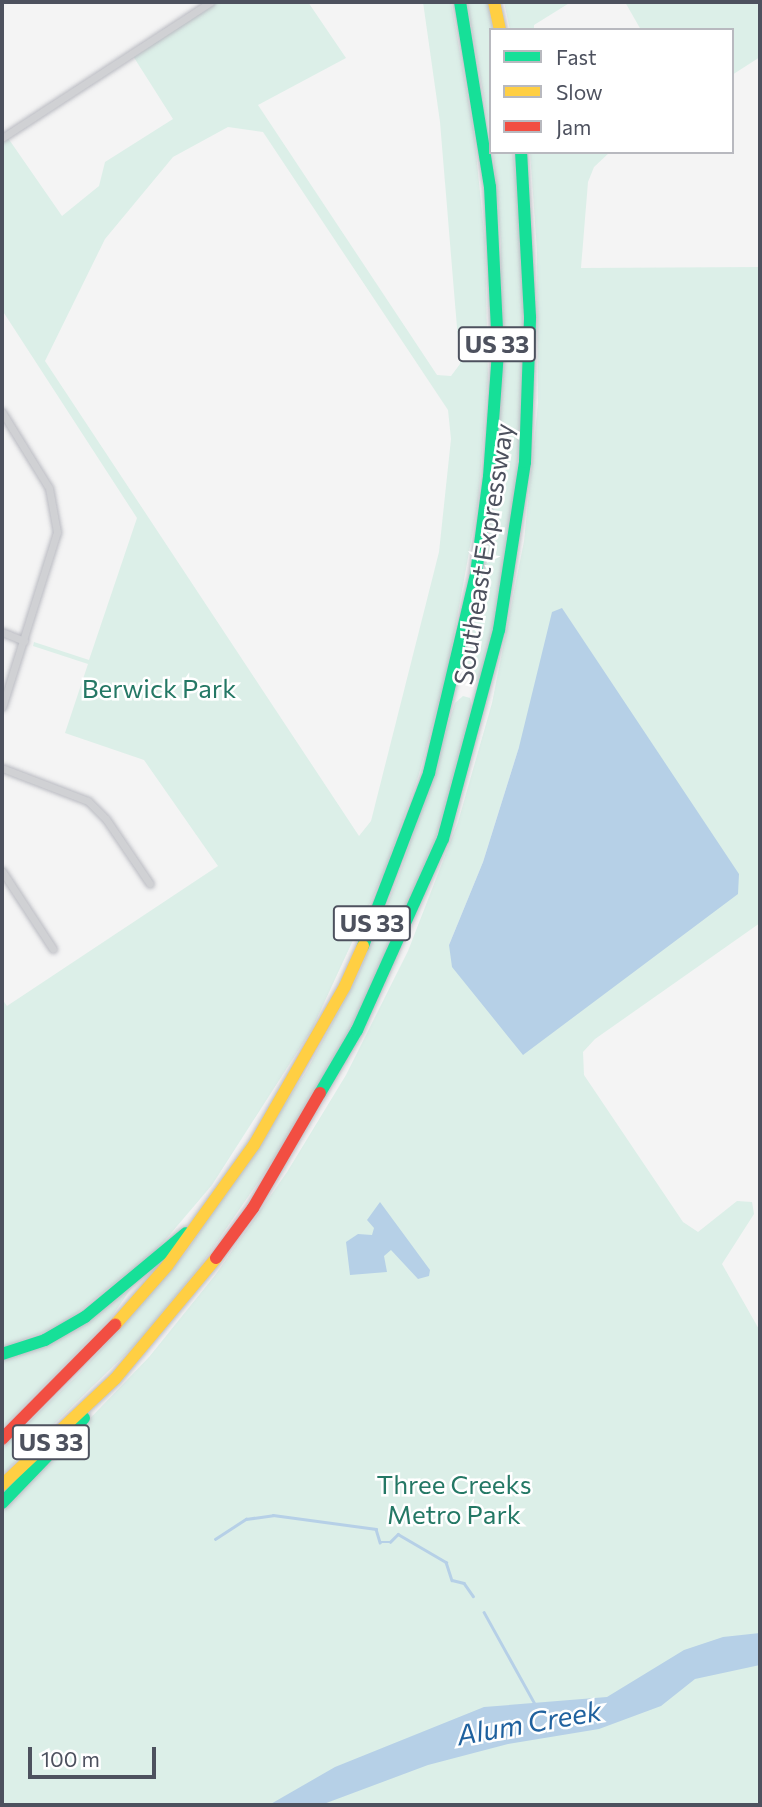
<!DOCTYPE html>
<html>
<head>
<meta charset="utf-8">
<style>
  body { margin:0 }
  #map { position:relative; width:762px; height:1807px; overflow:hidden; background:#f4f4f4; font-family:Commissioner,sans-serif }
  div>[style] { position:absolute }
  .green>* { inset:0; background:#dcefe8 }
  .water>* { inset:0; background:#b6d0e7 }
  .stream>* { height:2.5px; margin:-1.25px; padding:0 1.25px; transform-origin:1.25px; border-radius:1.25px; background:#b6d0e7 }
  .roads { filter:drop-shadow(0 0 2px #babbc2) drop-shadow(0 0 2px #babbc2) }
  .street>* { height:7px; margin:-3.5px; padding:0 3.5px; transform-origin:3.5px; border-radius:3.5px; background:#d0d1d4 }
  .fast>* { height:12px; margin:-6px; padding:0 6px; transform-origin:6px; border-radius:6px; background:#16e098 }
  .slow>* { height:12px; margin:-6px; padding:0 6px; transform-origin:6px; border-radius:6px; background:#ffcf43 }
  .jam>* { height:12px; margin:-6px; padding:0 6px; transform-origin:6px; border-radius:6px; background:#f24e42 }
  span { translate:-50% -50%; white-space:nowrap; text-align:center; line-height:1.15; -webkit-text-stroke:5px #fff; paint-order:stroke }
  .shield-label span { padding:2px 5px; background:#fff; border:2px solid; border-radius:5px; -webkit-text-stroke-width:0 }
  .shield-label { font-size:24px; color:#4d515e; font-weight:700 }
  .street-label { font-size:26px; color:#4d515e }
  .park-label { font-size:26px; color:#247865 }
  .water-label { font-size:28px; color:#1f619e; font-style:italic }
  .frame { position:absolute; inset:0; border:4px solid #4d515e; pointer-events:none }
  .legend { position:absolute; left:489px; top:28px; width:245px; height:126px; box-sizing:border-box; background:#fff; border:2px solid #b8b9bf; margin:0; padding:9px 12px; list-style:none; font-size:21px; color:#4d515e }
  .legend li { display:flex; align-items:center; gap:14px; height:35px }
  .legend b { width:35px; border:2px solid #b8b9bf }
  .scale { position:absolute; left:28px; top:1747px; width:128px; height:32px; box-sizing:border-box; border:4px solid #4d515e; border-top:0; padding-left:9px; font-size:21px; line-height:24px; white-space:nowrap; color:#4d515e; -webkit-text-stroke:5px #fff; paint-order:stroke }
</style>
</head>
<body>
<div id="map">
  <div class="green">
    <div style="clip-path:polygon(evenodd,216px 2px,308px 2px,346px 58px,258px 105px,437px 375px,451px 376px,460px 364px,440px 122px,423px 2px,451px 2px,474px 133px,485px 242px,488px 377px,478px 503px,447px 673px,419px 774px,385px 871px,312px 1029px,212px 1185px,155px 1252px,60px 1326px,2px 1348px,2px 999px,7px 1006px,218px 866px,144px 760px,65px 733px,88px 664px,33px 646px,34px 642px,89px 660px,137px 518px,2px 310px,2px 142px,8px 138px,62px 216px,99px 186px,105px 162px,173px 119px,133px 56px,216px 2px,228px 127px,263px 132px,448px 410px,451px 439px,439px 552px,371px 821px,359px 836px,45px 361px,105px 239px,173px 157px,228px 127px)"></div>
    <div style="clip-path:polygon(467px 2px,488px 2px,493px 30px,491px 138px)"></div>
    <div style="clip-path:polygon(504px 2px,571px 2px,534px 25px,534px 30px,510px 30px)"></div>
    <div style="clip-path:polygon(625px 2px,760px 2px,760px 57px,732px 75px,732px 30px,641px 30px)"></div>
    <div style="clip-path:polygon(493px 152px,513px 152px,517px 190px,523px 272px,522px 409px,516px 484px,497px 611px,483px 677px,474px 683px,466px 672px,489px 539px,500px 424px,501px 243px)"></div>
    <div style="clip-path:polygon(evenodd,530px 152px,610px 152px,594px 167px,588px 182px,581px 268px,760px 267px,760px 923px,595px 1039px,583px 1052px,584px 1075px,683px 1222px,698px 1232px,737px 1201px,752px 1202px,754px 1214px,722px 1264px,760px 1331px,760px 1805px,2px 1805px,2px 1510px,149px 1357px,216px 1274px,287px 1172px,346px 1075px,408px 951px,458px 822px,492px 703px,524px 541px,538px 403px,537px 251px,530px 152px,519px 747px,523px 1054px,449px 945px,483px 862px,519px 747px)"></div>
    <div style="clip-path:polygon(463px 696px,470px 698px,472px 706px,437px 835px,370px 993px,292px 1133px,199px 1268px,138px 1342px,2px 1475px,2px 1448px,80px 1373px,186px 1252px,306px 1072px,358px 975px,399px 876px,455px 703px)"></div>
    <div style="clip-path:polygon(132px 1287px,110px 1319px,2px 1428px,2px 1359px,50px 1343px)"></div>
  </div>
  <div class="water">
    <div style="clip-path:polygon(562px 608px,739px 874px,738px 894px,523px 1055px,452px 967px,449px 945px,483px 862px,519px 747px,552px 612px)"></div>
    <div style="clip-path:polygon(380px 1202px,430px 1270px,429px 1276px,418px 1279px,391px 1250px,384px 1256px,387px 1272px,350px 1275px,346px 1242px,358px 1234px,372px 1235px,374px 1228px,367px 1220px)"></div>
    <div style="clip-path:polygon(760px 1633px,760px 1665px,695px 1679px,661px 1706px,599px 1729px,508px 1744px,428px 1765px,321px 1805px,269px 1805px,335px 1767px,484px 1707px,607px 1697px,684px 1650px,723px 1637px)"></div>
  </div>
  <div class="stream">
    <div style="left:215px;top:1539px;width:37px;rotate:-33deg"></div>
    <div style="left:246px;top:1519px;width:27px;rotate:-8deg"></div>
    <div style="left:273px;top:1515px;width:104px;rotate:7.7deg"></div>
    <div style="left:376px;top:1529px;width:14px;rotate:73deg"></div>
    <div style="left:380px;top:1542px;width:10px"></div>
    <div style="left:390px;top:1542px;width:11px;rotate:-45deg"></div>
    <div style="left:398px;top:1534px;width:56px;rotate:30.3deg"></div>
    <div style="left:446px;top:1562px;width:19px;rotate:72deg"></div>
    <div style="left:452px;top:1580px;width:12px;rotate:14deg"></div>
    <div style="left:464px;top:1583px;width:16px;rotate:55deg"></div>
    <div style="left:484px;top:1612px;width:105px;rotate:61deg"></div>
  </div>
  <div class="roads">
    <div class="street">
      <div style="left:2px;top:138px;width:249px;rotate:-33.1deg"></div>
      <div style="left:2px;top:412px;width:89px;rotate:58.3deg"></div>
      <div style="left:49px;top:488px;width:45px;rotate:79.7deg"></div>
      <div style="left:57px;top:532px;width:183px;rotate:107.4deg"></div>
      <div style="left:2px;top:632px;width:24px;rotate:22deg"></div>
      <div style="left:2px;top:768px;width:92px;rotate:21deg"></div>
      <div style="left:88px;top:801px;width:25px;rotate:45deg"></div>
      <div style="left:106px;top:819px;width:78px;rotate:55.9deg"></div>
      <div style="left:2px;top:871px;width:93px;rotate:56.8deg"></div>
    </div>
    <div class="fast">
      <div style="left:363px;top:946px;width:185px;rotate:-69.1deg"></div>
      <div style="left:429px;top:773px;width:204px;rotate:-76.7deg"></div>
      <div style="left:476px;top:574px;width:98px;rotate:-82.4deg"></div>
      <div style="left:489px;top:477px;width:127px;rotate:-85.9deg"></div>
      <div style="left:498px;top:350px;width:163px;rotate:-92.8deg"></div>
      <div style="left:490px;top:187px;width:187px;rotate:-99.2deg"></div>
      <div style="left:320px;top:1093px;width:73px;rotate:-59.6deg"></div>
      <div style="left:357px;top:1030px;width:209px;rotate:-65.8deg"></div>
      <div style="left:443px;top:839px;width:216px;rotate:-75deg"></div>
      <div style="left:499px;top:630px;width:170px;rotate:-81.2deg"></div>
      <div style="left:525px;top:462px;width:145px;rotate:-88deg"></div>
      <div style="left:530px;top:317px;width:165px;rotate:-93.1deg"></div>
      <div style="left:2px;top:1354px;width:45px;rotate:-18deg"></div>
      <div style="left:45px;top:1340px;width:46px;rotate:-29.9deg"></div>
      <div style="left:85px;top:1317px;width:131px;rotate:-39.7deg"></div>
      <div style="left:2px;top:1503px;width:118px;rotate:-46deg"></div>
    </div>
    <div class="slow">
      <div style="left:494px;top:2px;width:29px;rotate:78deg"></div>
      <div style="left:115px;top:1325px;width:79px;rotate:-48.6deg"></div>
      <div style="left:167px;top:1266px;width:149px;rotate:-54.3deg"></div>
      <div style="left:254px;top:1145px;width:183px;rotate:-60.2deg"></div>
      <div style="left:345px;top:986px;width:44px;rotate:-65.8deg"></div>
      <div style="left:2px;top:1485px;width:155px;rotate:-43.2deg"></div>
      <div style="left:115px;top:1379px;width:158px;rotate:-50.1deg"></div>
    </div>
    <div class="jam">
      <div style="left:216px;top:1258px;width:62px;rotate:-53.5deg"></div>
      <div style="left:253px;top:1208px;width:133px;rotate:-59.8deg"></div>
      <div style="left:2px;top:1439px;width:161px;rotate:-45.3deg"></div>
    </div>
  </div>
  <div class="shield-label">
    <span style="left:497px;top:344px">US 33</span>
    <span style="left:372px;top:923px">US 33</span>
    <span style="left:51px;top:1442px">US 33</span>
  </div>
  <div class="street-label">
    <span style="left:483px;top:554px;rotate:-81deg">Southeast Expressway</span>
  </div>
  <div class="park-label">
    <span style="left:159px;top:688px">Berwick Park</span>
    <span style="left:454px;top:1499px">Three Creeks<br>Metro Park</span>
  </div>
  <div class="water-label">
    <span style="left:529px;top:1722px;rotate:-10deg">Alum Creek</span>
  </div>
  <div class="frame"></div>
  <ul class="legend">
  <li><b style="height:9px;background:#16e098"></b>Fast</li>
  <li><b style="height:9px;background:#ffcf43"></b>Slow</li>
  <li><b style="height:9px;background:#f24e42"></b>Jam</li>
  </ul>
  <div class="scale">100 m</div>
</div>
</body>
</html>
